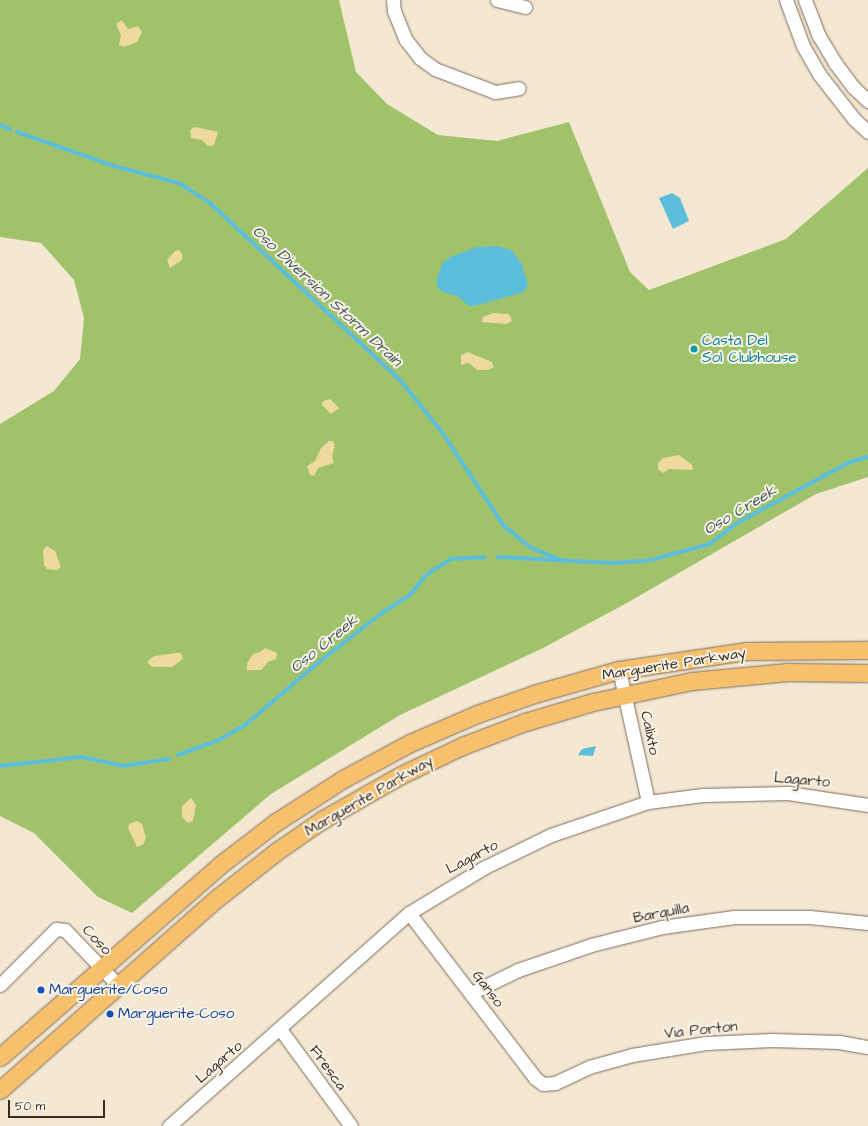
<!DOCTYPE html>
<html>
<head>
<meta charset="utf-8">
<style>
  body { margin:0 }
  #map { position:relative; width:868px; height:1126px; overflow:hidden; background:#f4e8d3; font-family:"Architects Daughter",sans-serif }
  div>[style] { position:absolute }
  .green>* { inset:0; background:#9fc26b }
  .sand>* { inset:0; background:#eeda9e }
  .water>* { inset:0; background:#5cbeda }
  .stream>* { height:4px; margin:-2px; padding:0 2px; transform-origin:2px; border-radius:2px; background:#5cbeda }
  .roads { filter:drop-shadow(0 0 1px #7c6c5d) drop-shadow(0 0 1px #7c6c5d) }
  .minor>* { height:13px; margin:-6.5px; padding:0 6.5px; transform-origin:6.5px; border-radius:6.5px; background:#fff }
  .major>* { height:17px; margin:-8.5px; padding:0 8.5px; transform-origin:8.5px; border-radius:8.5px; background:#f7c06c }
  .dots>* { width:11px; height:11px; translate:-50% -50%; box-sizing:border-box; border:2px solid #f7f3e8; border-radius:50% }
  span { translate:-50% -50%; white-space:nowrap; text-align:center; line-height:1.15; -webkit-text-stroke:4px #f7f3e8; paint-order:stroke }
  .culture-label { font-size:15px; color:#0d838f }
  .left { translate:0 -50%; text-align:left }
  .street-label { font-size:15px; color:#3b2a1e }
  .transit-label { font-size:15px; color:#164399 }
  .water-label { font-size:16px; color:#455656; font-style:italic }
  .scale { position:absolute; left:8px; top:1100px; width:97px; height:18px; box-sizing:border-box; border:2px solid #3b2a1e; border-top:0; padding-left:5px; font-size:12px; line-height:14px; white-space:nowrap; color:#3b2a1e; -webkit-text-stroke:3px #f7f3e8; paint-order:stroke }
</style>
</head>
<body>
<div id="map">
  <div class="green">
    <div style="clip-path:polygon(0 0,339px 0,356px 72px,387px 104px,438px 135px,497px 141px,569px 122px,630px 272px,649px 290px,786px 239px,868px 168px,868px 477px,816px 494px,625px 604px,543px 648px,400px 715px,271px 794px,132px 913px,98px 897px,34px 833px,0 816px,0 424px,54px 391px,80px 359px,84px 318px,74px 280px,41px 243px,0 237px)"></div>
  </div>
  <div class="sand">
    <div style="clip-path:polygon(122px 20px,128px 29px,138px 26px,142px 32px,137px 42px,124px 47px,119px 45px,121px 35px,116px 24px)"></div>
    <div style="clip-path:polygon(195px 127px,218px 132px,214px 145px,208px 146px,202px 140px,191px 138px,190px 130px)"></div>
    <div style="clip-path:polygon(179px 250px,182px 254px,182px 260px,170px 268px,167px 260px,175px 251px)"></div>
    <div style="clip-path:polygon(493px 313px,509px 314px,512px 321px,506px 324px,482px 322px,483px 317px)"></div>
    <div style="clip-path:polygon(468px 352px,492px 362px,494px 367px,488px 370px,477px 370px,469px 363px,461px 365px,461px 355px)"></div>
    <div style="clip-path:polygon(330px 399px,339px 408px,331px 414px,322px 405px,323px 401px)"></div>
    <div style="clip-path:polygon(329px 441px,333px 441px,335px 445px,332px 456px,334px 463px,318px 468px,314px 476px,310px 475px,307px 466px,315px 461px,321px 448px)"></div>
    <div style="clip-path:polygon(679px 455px,692px 465px,693px 470px,669px 469px,663px 473px,658px 469px,658px 463px,663px 458px)"></div>
    <div style="clip-path:polygon(47px 546px,55px 551px,61px 567px,57px 570px,47px 569px,44px 565px,43px 550px)"></div>
    <div style="clip-path:polygon(265px 648px,277px 653px,276px 659px,268px 662px,261px 670px,247px 670px,247px 663px,253px 654px,260px 652px)"></div>
    <div style="clip-path:polygon(176px 653px,181px 653px,183px 659px,172px 667px,152px 667px,147px 662px,154px 656px)"></div>
    <div style="clip-path:polygon(191px 798px,196px 805px,193px 821px,188px 823px,182px 817px,182px 806px)"></div>
    <div style="clip-path:polygon(137px 821px,142px 824px,146px 838px,143px 845px,137px 847px,128px 828px,129px 824px)"></div>
  </div>
  <div class="water">
    <div style="clip-path:polygon(672px 193px,680px 198px,689px 221px,673px 229px,659px 198px)"></div>
    <div style="clip-path:polygon(497px 246px,511px 250px,521px 262px,528px 284px,524px 292px,474px 306px,469px 306px,457px 296px,443px 292px,438px 288px,436px 282px,442px 264px,450px 257px,477px 247px)"></div>
    <div style="clip-path:polygon(596px 746px,593px 756px,578px 755px,582px 749px)"></div>
  </div>
  <div class="stream">
    <div style="left:0;top:125px;width:11px;rotate:22deg"></div>
    <div style="left:17px;top:132px;width:103px;rotate:19.3deg"></div>
    <div style="left:114px;top:166px;width:67px;rotate:14.7deg"></div>
    <div style="left:179px;top:183px;width:37px;rotate:33deg"></div>
    <div style="left:210px;top:203px;width:260px;rotate:43deg"></div>
    <div style="left:400px;top:380px;width:67px;rotate:51.1deg"></div>
    <div style="left:442px;top:432px;width:113px;rotate:56.6deg"></div>
    <div style="left:504px;top:526px;width:33px;rotate:39deg"></div>
    <div style="left:530px;top:547px;width:33px;rotate:23deg"></div>
    <div style="left:498px;top:557px;width:114px;rotate:3deg"></div>
    <div style="left:612px;top:563px;width:39px;rotate:-4deg"></div>
    <div style="left:651px;top:560px;width:61px;rotate:-15.2deg"></div>
    <div style="left:710px;top:544px;width:34px;rotate:-38deg"></div>
    <div style="left:737px;top:523px;width:128px;rotate:-28.4deg"></div>
    <div style="left:850px;top:462px;width:19px;rotate:-16deg"></div>
    <div style="left:178px;top:755px;width:44px;rotate:-20.1deg"></div>
    <div style="left:219px;top:740px;width:30px;rotate:-30deg"></div>
    <div style="left:245px;top:725px;width:89px;rotate:-40.5deg"></div>
    <div style="left:313px;top:667px;width:89px;rotate:-38.2deg"></div>
    <div style="left:383px;top:612px;width:32px;rotate:-32deg"></div>
    <div style="left:410px;top:595px;width:27px;rotate:-51deg"></div>
    <div style="left:427px;top:574px;width:28px;rotate:-32deg"></div>
    <div style="left:451px;top:559px;width:34px;rotate:-3deg"></div>
    <div style="left:0;top:766px;width:82px;rotate:-6.3deg"></div>
    <div style="left:82px;top:757px;width:42px;rotate:12.4deg"></div>
    <div style="left:123px;top:766px;width:47px;rotate:-8.7deg"></div>
  </div>
  <div class="roads">
    <div class="minor">
      <div style="left:393px;top:0;width:11px;rotate:85deg"></div>
      <div style="left:394px;top:11px;width:31px;rotate:68deg"></div>
      <div style="left:406px;top:40px;width:23px;rotate:52deg"></div>
      <div style="left:420px;top:58px;width:19px;rotate:36deg"></div>
      <div style="left:435px;top:69px;width:64px;rotate:21deg"></div>
      <div style="left:495px;top:92px;width:24px;rotate:-9deg"></div>
      <div style="left:497px;top:0;width:29px;rotate:14deg"></div>
      <div style="left:786px;top:0;width:49px;rotate:69.7deg"></div>
      <div style="left:803px;top:46px;width:32px;rotate:60deg"></div>
      <div style="left:819px;top:74px;width:57px;rotate:52.1deg"></div>
      <div style="left:854px;top:119px;width:19px;rotate:43deg"></div>
      <div style="left:805px;top:0;width:39px;rotate:69deg"></div>
      <div style="left:819px;top:36px;width:31px;rotate:59deg"></div>
      <div style="left:835px;top:63px;width:30px;rotate:53deg"></div>
      <div style="left:853px;top:87px;width:21px;rotate:43deg"></div>
      <div style="left:619px;top:670px;width:135px;rotate:77.6deg"></div>
      <div style="left:409px;top:913px;width:208px;rotate:52.6deg"></div>
      <div style="left:535px;top:1078px;width:10px;rotate:37deg"></div>
      <div style="left:543px;top:1084px;width:12px;rotate:-5deg"></div>
      <div style="left:555px;top:1083px;width:38px;rotate:-25deg"></div>
      <div style="left:589px;top:1067px;width:45px;rotate:-15.6deg"></div>
      <div style="left:632px;top:1055px;width:75px;rotate:-9.2deg"></div>
      <div style="left:706px;top:1043px;width:66px;rotate:-2.6deg"></div>
      <div style="left:772px;top:1040px;width:67px;rotate:1.7deg"></div>
      <div style="left:839px;top:1042px;width:29px;rotate:10deg"></div>
      <div style="left:0;top:985px;width:79px;rotate:-45deg"></div>
      <div style="left:56px;top:929px;width:9px;rotate:6deg"></div>
      <div style="left:65px;top:930px;width:76px;rotate:46.1deg"></div>
      <div style="left:471px;top:993px;width:52px;rotate:-26.1deg"></div>
      <div style="left:518px;top:970px;width:77px;rotate:-18.9deg"></div>
      <div style="left:591px;top:945px;width:73px;rotate:-14.2deg"></div>
      <div style="left:662px;top:927px;width:73px;rotate:-7.9deg"></div>
      <div style="left:734px;top:917px;width:76px"></div>
      <div style="left:810px;top:917px;width:58px;rotate:5.9deg"></div>
      <div style="left:280px;top:1029px;width:120px;rotate:53.8deg"></div>
      <div style="left:169px;top:1126px;width:321px;rotate:-41.6deg"></div>
      <div style="left:409px;top:913px;width:89px;rotate:-31.2deg"></div>
      <div style="left:485px;top:867px;width:73px;rotate:-25.9deg"></div>
      <div style="left:551px;top:835px;width:102px;rotate:-18.8deg"></div>
      <div style="left:648px;top:802px;width:55px;rotate:-7.3deg"></div>
      <div style="left:703px;top:795px;width:85px;rotate:-1.3deg"></div>
      <div style="left:788px;top:793px;width:81px;rotate:8.5deg"></div>
    </div>
    <div class="major">
      <div style="left:0;top:1057px;width:292px;rotate:-41.1deg"></div>
      <div style="left:220px;top:865px;width:71px;rotate:-37.5deg"></div>
      <div style="left:276px;top:822px;width:80px;rotate:-32.7deg"></div>
      <div style="left:343px;top:779px;width:76px;rotate:-28.2deg"></div>
      <div style="left:410px;top:743px;width:73px;rotate:-23.4deg"></div>
      <div style="left:477px;top:714px;width:60px;rotate:-19.3deg"></div>
      <div style="left:534px;top:694px;width:88px;rotate:-15.8deg"></div>
      <div style="left:619px;top:670px;width:128px;rotate:-8.5deg"></div>
      <div style="left:746px;top:651px;width:122px;rotate:-0.5deg"></div>
      <div style="left:0;top:1090px;width:288px;rotate:-41.5deg"></div>
      <div style="left:216px;top:899px;width:78px;rotate:-38.2deg"></div>
      <div style="left:277px;top:851px;width:55px;rotate:-34.6deg"></div>
      <div style="left:322px;top:820px;width:91px;rotate:-29.7deg"></div>
      <div style="left:401px;top:775px;width:68px;rotate:-25.4deg"></div>
      <div style="left:462px;top:746px;width:67px;rotate:-20.9deg"></div>
      <div style="left:525px;top:722px;width:71px;rotate:-16.4deg"></div>
      <div style="left:593px;top:702px;width:101px;rotate:-12deg"></div>
      <div style="left:692px;top:681px;width:96px;rotate:-5.4deg"></div>
      <div style="left:788px;top:672px;width:80px;rotate:0.7deg"></div>
    </div>
  </div>
  <div class="dots">
    <div style="left:694px;top:349px;background:#0f9aa8"></div>
    <div style="left:41px;top:990px;background:#1a4fb4"></div>
    <div style="left:110px;top:1014px;background:#1a4fb4"></div>
  </div>
  <div class="culture-label">
    <span class="left" style="left:702px;top:349px">Casta Del<br>Sol Clubhouse</span>
  </div>
  <div class="street-label">
    <span style="left:674px;top:664px;rotate:-9deg">Marguerite Parkway</span>
    <span style="left:650px;top:733px;rotate:78deg">Calixto</span>
    <span style="left:802px;top:780px;rotate:5deg">Lagarto</span>
    <span style="left:369px;top:796px;rotate:-30deg">Marguerite Parkway</span>
    <span style="left:472px;top:857px;rotate:-28deg">Lagarto</span>
    <span style="left:661px;top:913px;rotate:-11deg">Barquilla</span>
    <span style="left:97px;top:940px;rotate:47deg">Coso</span>
    <span style="left:488px;top:989px;rotate:53deg">Ganso</span>
    <span style="left:701px;top:1030px;rotate:-6deg">Via Porton</span>
    <span style="left:219px;top:1062px;rotate:-41deg">Lagarto</span>
    <span style="left:328px;top:1068px;rotate:54deg">Fresca</span>
  </div>
  <div class="transit-label">
    <span class="left" style="left:49px;top:990px">Marguerite/Coso</span>
    <span class="left" style="left:118px;top:1014px">Marguerite-Coso</span>
  </div>
  <div class="water-label">
    <span style="left:327px;top:296px;rotate:43deg">Oso Diversion Storm Drain</span>
    <span style="left:740px;top:510px;rotate:-31deg">Oso Creek</span>
    <span style="left:324px;top:644px;rotate:-39deg">Oso Creek</span>
  </div>
  <div class="scale">50 m</div>
</div>
</body>
</html>
